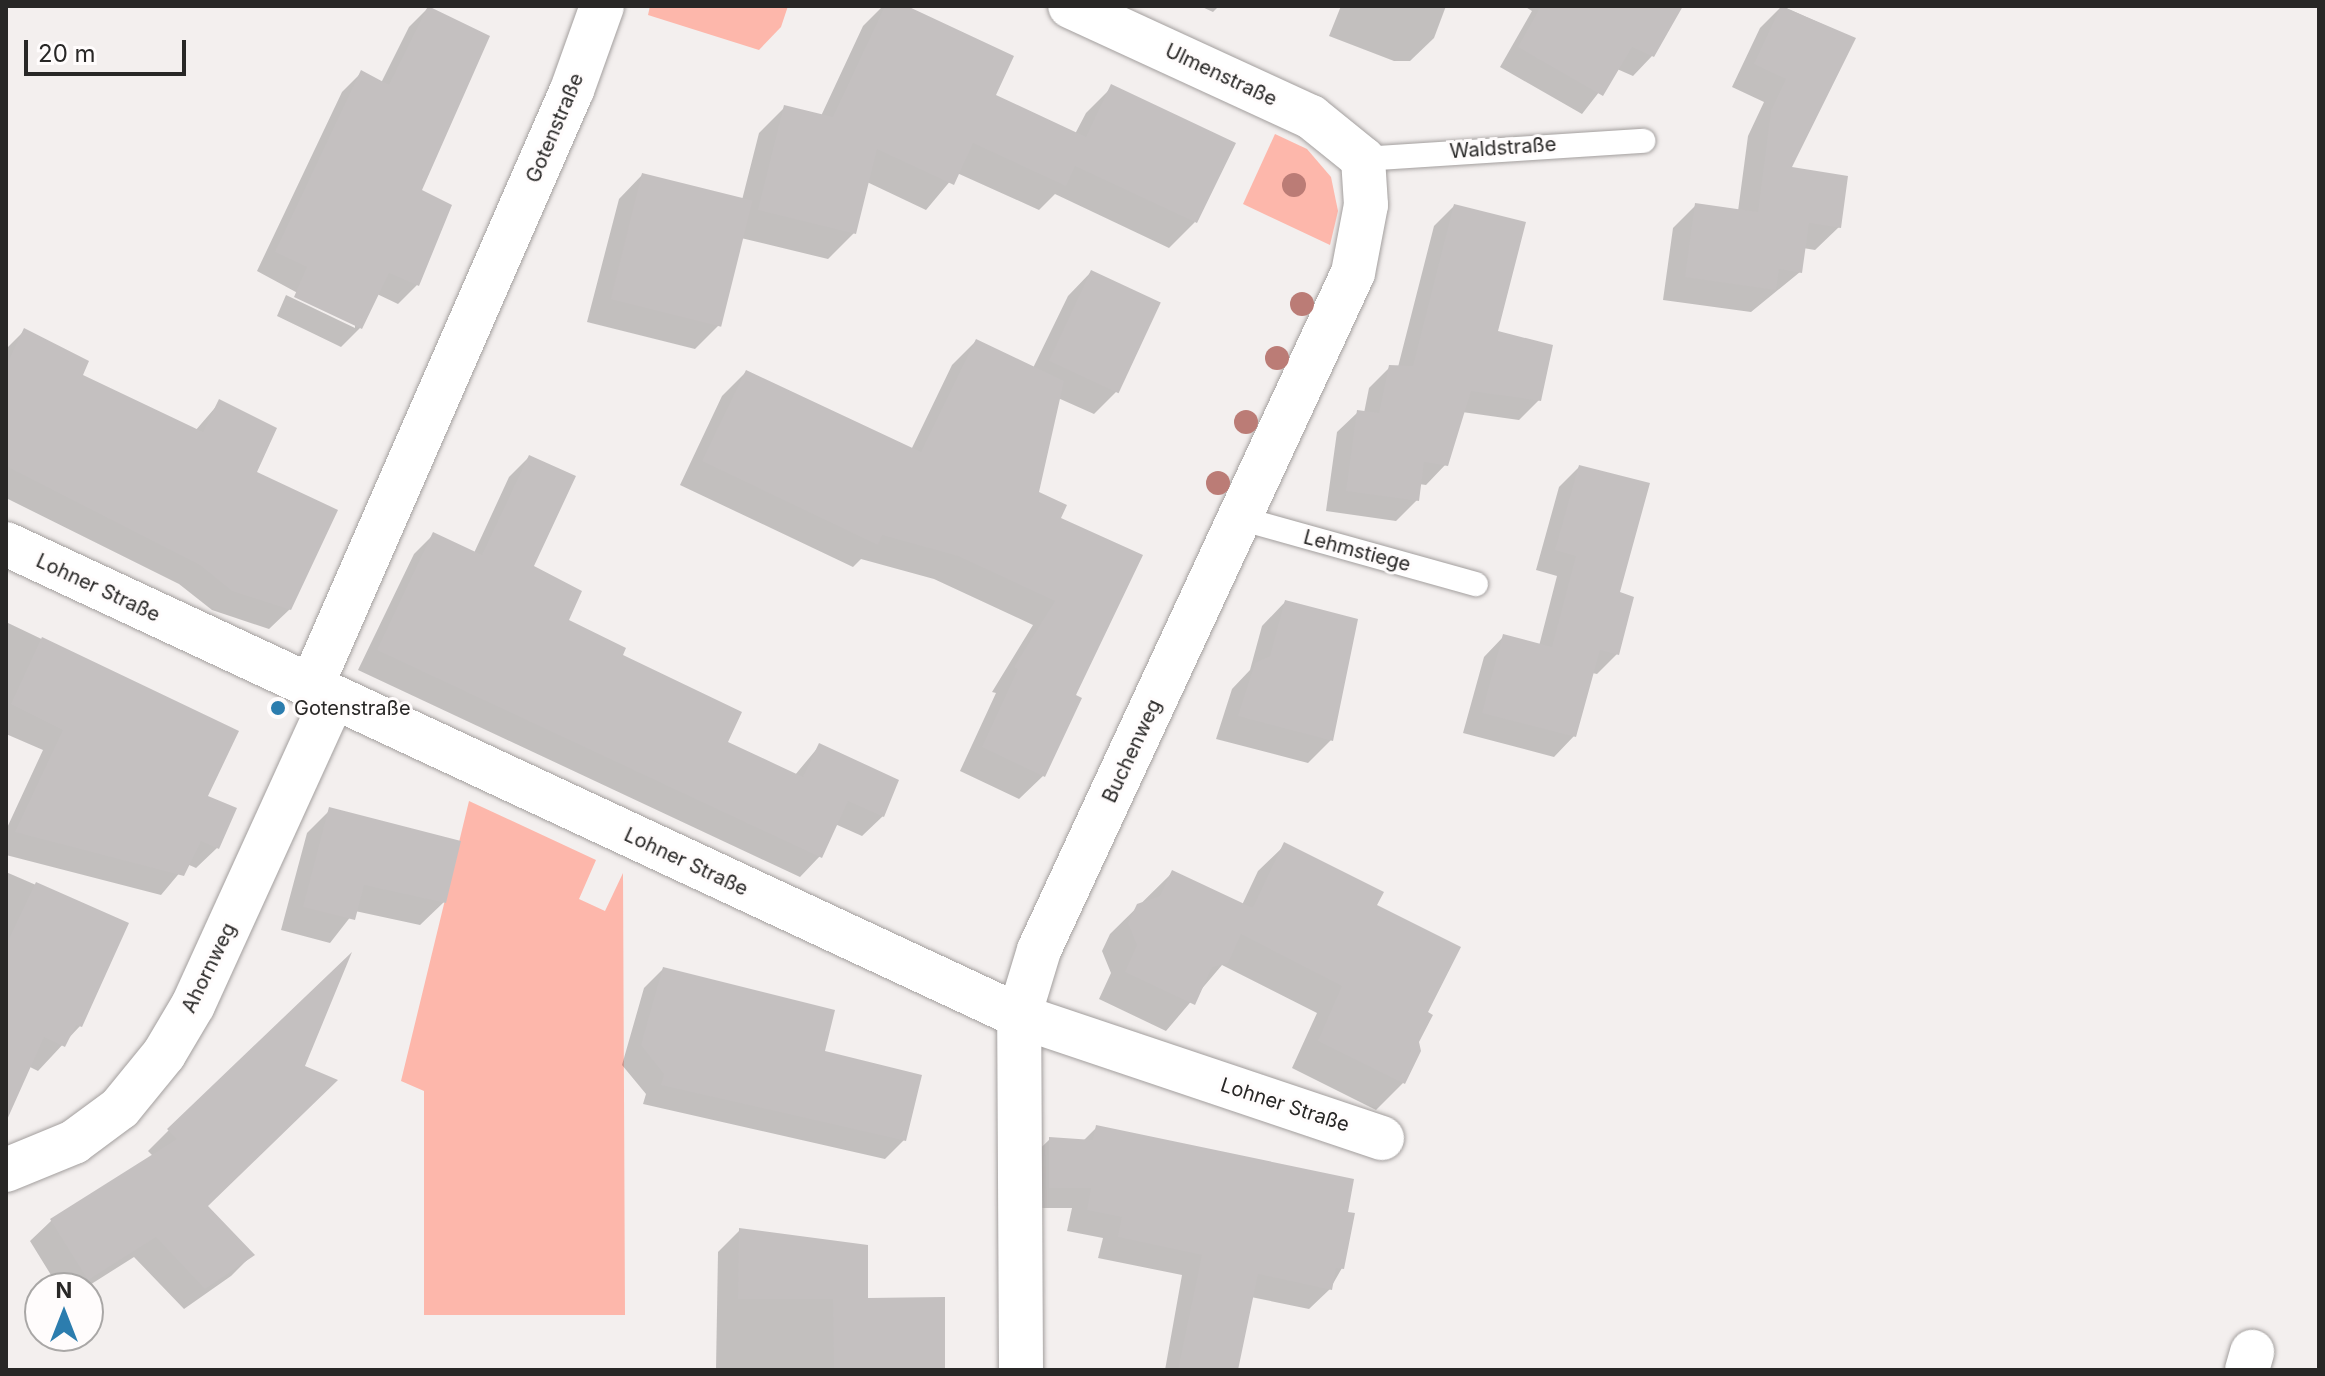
<!DOCTYPE html>
<html>
<head>
<meta charset="utf-8">
<style>
  body { margin:0 }
  #map { position:relative; width:2325px; height:1376px; overflow:hidden; background:#f3efee; font-family:Inter,sans-serif }
  div>[style] { position:absolute }
  .green>* { inset:0; background:#fdb7ab }
  .shadow>* { inset:0; background:#0003 }
  .building>* { inset:0; background:#c4c0c0; transform-origin:0 0 }
  .roads { filter:drop-shadow(0 0 2px #a39f9e) drop-shadow(0 0 2px #a39f9e) }
  .service>* { height:24px; margin:-12px; padding:0 12px; transform-origin:12px; border-radius:12px; background:#fff }
  .minor>* { height:44px; margin:-22px; padding:0 22px; transform-origin:22px; border-radius:22px; background:#fff }
  .trees>* { width:24px; height:24px; margin:-12px; border-radius:50%; background:#bb7c76 }
  .dots>* { width:22px; height:22px; translate:-50% -50%; box-sizing:border-box; border:4px solid #fffcfc; border-radius:50% }
  span { translate:-50% -50%; white-space:nowrap; text-align:center; line-height:1.15; -webkit-text-stroke:6px #fffcfc; paint-order:stroke }
  .street-label { font-size:20px; color:#282726 }
  .poi-label { font-size:20px; color:#282726 }
  .left { translate:0 -50%; text-align:left }
  .frame { position:absolute; inset:0; border:8px solid #282726; pointer-events:none }
  .north { position:absolute; left:24px; top:1272px; width:80px; height:80px; box-sizing:border-box; background:#fffcfc; border:2px solid #a9a7a6; border-radius:50%; rotate:0deg; font-size:22px; font-weight:700; line-height:32px; text-align:center; color:#282726 }
  .north::after { content:''; display:block; margin:auto; width:28px; height:36px; background:#2c7dae; clip-path:polygon(50% 0,100% 100%,50% 72%,0 100%) }
  .scale { position:absolute; left:24px; top:40px; width:162px; height:36px; box-sizing:border-box; border:4px solid #282726; border-top:0; padding-left:10px; font-size:24px; line-height:28px; white-space:nowrap; color:#282726; -webkit-text-stroke:6px #fffcfc; paint-order:stroke }
</style>
</head>
<body>
<div id="map">
  <div class="green">
    <div style="clip-path:polygon(650px 6px,788px 6px,781px 27px,759px 50px,648px 15px)"></div>
    <div style="clip-path:polygon(1275px 134px,1307px 149px,1331px 177px,1338px 211px,1330px 245px,1243px 204px)"></div>
    <div style="clip-path:polygon(469px 801px,596px 860px,579px 899px,605px 911px,623px 873px,625px 1315px,424px 1315px,424px 1091px,401px 1081px)"></div>
  </div>
  <div class="shadow">
    <div style="clip-path:polygon(883px 6px,903px 6px,993px 96px,1075px 134px,1086px 113px,1112px 87px,1195px 222px,1169px 248px,1055px 194px,1039px 210px,957px 173px,926px 210px,867px 182px,854px 233px,828px 259px,741px 238px,718px 326px,695px 349px,587px 322px,619px 199px,642px 175px,742px 200px,759px 133px,785px 107px,821px 116px,863px 26px)"></div>
    <div style="clip-path:polygon(1200px 6px,1219px 6px,1213px 12px)"></div>
    <div style="clip-path:polygon(1341px 6px,1446px 6px,1434px 38px,1410px 61px,1394px 61px,1329px 36px)"></div>
    <div style="clip-path:polygon(1524px 6px,1681px 6px,1652px 56px,1633px 76px,1617px 69px,1582px 114px,1500px 67px,1532px 11px)"></div>
    <div style="clip-path:polygon(1782px 6px,1853px 38px,1789px 168px,1839px 227px,1815px 250px,1803px 248px,1800px 272px,1751px 312px,1663px 300px,1673px 228px,1696px 205px,1738px 211px,1748px 136px,1764px 102px,1732px 87px,1760px 28px)"></div>
    <div style="clip-path:polygon(428px 8px,417px 285px,398px 304px,377px 294px,360px 328px,341px 347px,277px 316px,286px 295px,355px 328px,355px 324px,257px 271px,342px 92px,361px 73px,381px 83px,409px 27px)"></div>
    <div style="clip-path:polygon(1454px 206px,1495px 332px,1539px 400px,1519px 420px,1462px 412px,1446px 464px,1426px 485px,1419px 484px,1417px 500px,1396px 521px,1326px 511px,1337px 432px,1358px 412px,1364px 413px,1369px 388px,1390px 367px,1398px 367px,1434px 226px)"></div>
    <div style="clip-path:polygon(1091px 272px,1117px 391px,1094px 414px,1058px 398px,1037px 493px,1058px 519px,1073px 696px,1043px 776px,1019px 799px,960px 771px,996px 693px,992px 692px,1033px 625px,934px 579px,861px 559px,853px 567px,680px 485px,722px 396px,746px 372px,911px 450px,952px 365px,976px 341px,1033px 368px,1068px 296px)"></div>
    <div style="clip-path:polygon(24px 331px,80px 376px,195px 431px,220px 402px,254px 473px,290px 609px,269px 629px,212px 610px,179px 584px,6px 498px,6px 349px)"></div>
    <div style="clip-path:polygon(529px 457px,531px 567px,566px 621px,620px 656px,726px 743px,795px 775px,820px 745px,883px 816px,862px 836px,835px 824px,820px 856px,800px 877px,358px 670px,414px 554px,434px 534px,474px 553px,509px 477px)"></div>
    <div style="clip-path:polygon(1579px 467px,1618px 594px,1617px 654px,1597px 674px,1592px 673px,1574px 736px,1554px 757px,1463px 733px,1484px 657px,1504px 636px,1539px 646px,1557px 576px,1536px 570px,1559px 487px)"></div>
    <div style="clip-path:polygon(1285px 602px,1331px 740px,1308px 763px,1216px 739px,1232px 689px,1250px 670px,1262px 626px)"></div>
    <div style="clip-path:polygon(6px 622px,236px 732px,205px 797px,217px 848px,196px 868px,187px 864px,161px 895px,6px 855px,6px 830px,43px 750px,6px 734px)"></div>
    <div style="clip-path:polygon(330px 810px,444px 902px,420px 925px,355px 911px,330px 943px,281px 930px,307px 833px)"></div>
    <div style="clip-path:polygon(1285px 845px,1374px 906px,1426px 1013px,1403px 1083px,1376px 1110px,1292px 1068px,1317px 1013px,1222px 965px,1166px 1031px,1099px 999px,1111px 973px,1102px 951px,1110px 934px,1172px 873px,1242px 905px,1258px 871px)"></div>
    <div style="clip-path:polygon(6px 872px,126px 924px,80px 1026px,38px 1071px,28px 1066px,6px 1115px)"></div>
    <div style="clip-path:polygon(663px 969px,822px 1052px,904px 1140px,885px 1159px,643px 1104px,646px 1094px,622px 1065px,644px 988px)"></div>
    <div style="clip-path:polygon(302px 1067px,206px 1207px,252px 1255px,231px 1276px,184px 1309px,134px 1257px,85px 1288px,59px 1288px,30px 1241px,51px 1221px,153px 1156px,148px 1151px,169px 1130px)"></div>
    <div style="clip-path:polygon(1097px 1127px,1345px 1214px,1342px 1268px,1330px 1289px,1309px 1309px,1251px 1297px,1236px 1370px,1165px 1370px,1182px 1275px,1098px 1258px,1103px 1238px,1067px 1231px,1072px 1208px,1029px 1208px,1029px 1159px,1050px 1139px,1083px 1141px)"></div>
    <div style="clip-path:polygon(740px 1230px,866px 1300px,943px 1370px,716px 1370px,718px 1252px)"></div>
  </div>
  <div class="building">
    <div style="clip-path:polygon(428px 6px,490px 36px,422px 190px,452px 205px,419px 286px,389px 273px,362px 329px,294px 297px,307px 267px,275px 252px,361px 70px,389px 85px)"></div>
    <div style="clip-path:polygon(885px 6px,907px 6px,1014px 56px,996px 95px,1086px 137px,1111px 84px,1236px 143px,1197px 223px,1075px 166px,1066px 186px,973px 143px,954px 185px,877px 149px,856px 234px,758px 210px,784px 105px,833px 117px)"></div>
    <div style="clip-path:polygon(1541px 6px,1683px 6px,1654px 57px,1632px 47px,1603px 96px,1518px 47px)"></div>
    <div style="clip-path:polygon(1781px 6px,1856px 38px,1792px 167px,1848px 176px,1841px 228px,1809px 223px,1802px 273px,1779px 269px,1776px 290px,1685px 277px,1695px 203px,1758px 212px,1771px 111px,1786px 79px,1754px 64px)"></div>
    <div style="left:642px;top:173px;width:114px;height:130px;rotate:14deg"></div>
    <div style="clip-path:polygon(1454px 204px,1526px 222px,1498px 331px,1553px 345px,1541px 401px,1471px 391px,1448px 466px,1424px 462px,1419px 501px,1346px 491px,1357px 410px,1379px 413px,1389px 365px,1413px 366px)"></div>
    <div style="left:1091px;top:270px;width:77px;height:100px;rotate:25deg"></div>
    <div style="clip-path:polygon(24px 328px,89px 361px,83px 375px,203px 432px,219px 399px,277px 428px,257px 472px,338px 510px,291px 610px,232px 591px,200px 565px,6px 466px,6px 366px)"></div>
    <div style="clip-path:polygon(976px 339px,1064px 381px,1039px 492px,1067px 505px,1061px 518px,1143px 555px,1076px 695px,1082px 698px,1045px 777px,982px 747px,1018px 669px,1014px 667px,1055px 601px,958px 556px,882px 535px,878px 545px,702px 461px,746px 370px,921px 452px)"></div>
    <div style="clip-path:polygon(529px 455px,576px 476px,534px 566px,582px 591px,569px 620px,626px 648px,623px 655px,742px 712px,728px 742px,803px 777px,819px 743px,899px 780px,884px 817px,848px 801px,822px 858px,377px 650px,433px 532px,482px 555px)"></div>
    <div style="clip-path:polygon(1579px 465px,1650px 483px,1620px 592px,1634px 597px,1619px 655px,1600px 650px,1576px 737px,1482px 713px,1503px 634px,1552px 647px,1576px 556px,1555px 550px)"></div>
    <div style="clip-path:polygon(1285px 600px,1358px 619px,1333px 741px,1238px 716px,1255px 663px,1270px 656px)"></div>
    <div style="clip-path:polygon(42px 637px,239px 731px,208px 796px,237px 808px,219px 849px,201px 841px,184px 876px,15px 832px,63px 730px,11px 704px)"></div>
    <div style="clip-path:polygon(329px 807px,461px 841px,446px 903px,364px 885px,355px 920px,303px 907px)"></div>
    <div style="clip-path:polygon(1284px 842px,1384px 892px,1377px 905px,1461px 947px,1428px 1012px,1433px 1015px,1419px 1042px,1421px 1051px,1405px 1084px,1318px 1041px,1342px 986px,1241px 934px,1228px 963px,1212px 967px,1195px 1005px,1125px 972px,1137px 945px,1128px 923px,1137px 904px,1160px 896px,1172px 870px,1253px 908px,1248px 918px)"></div>
    <div style="clip-path:polygon(36px 882px,129px 923px,82px 1027px,76px 1025px,65px 1047px,44px 1037px,6px 1122px,6px 945px)"></div>
    <div style="clip-path:polygon(352px 952px,305px 1066px,338px 1080px,208px 1206px,255px 1255px,205px 1289px,156px 1237px,88px 1280px,50px 1219px,177px 1139px,167px 1129px)"></div>
    <div style="clip-path:polygon(663px 967px,835px 1010px,825px 1051px,922px 1075px,906px 1141px,661px 1085px,664px 1074px,641px 1045px)"></div>
    <div style="clip-path:polygon(1096px 1125px,1354px 1179px,1348px 1212px,1355px 1213px,1344px 1269px,1336px 1268px,1332px 1290px,1258px 1274px,1238px 1370px,1178px 1370px,1202px 1255px,1118px 1237px,1122px 1217px,1087px 1210px,1091px 1188px,1049px 1188px,1049px 1137px,1093px 1140px)"></div>
    <div style="clip-path:polygon(739px 1228px,868px 1245px,868px 1298px,945px 1297px,945px 1370px,834px 1370px,833px 1299px,738px 1299px)"></div>
  </div>
  <div class="roads">
    <div class="service">
      <div style="left:1363px;top:159px;width:281px;rotate:-3.7deg"></div>
      <div style="left:1239px;top:518px;width:246px;rotate:15.6deg"></div>
    </div>
    <div class="minor">
      <div style="left:6px;top:544px;width:1118px;rotate:24.98deg"></div>
      <div style="left:1019px;top:1016px;width:383px;rotate:18.6deg"></div>
      <div style="left:311px;top:687px;width:652px;rotate:-66.39deg"></div>
      <div style="left:572px;top:90px;width:89px;rotate:-70.3deg"></div>
      <div style="left:6px;top:1170px;width:74px;rotate:-22.4deg"></div>
      <div style="left:74px;top:1142px;width:57px;rotate:-36.5deg"></div>
      <div style="left:120px;top:1108px;width:70px;rotate:-50.8deg"></div>
      <div style="left:164px;top:1054px;width:57px;rotate:-59.4deg"></div>
      <div style="left:193px;top:1005px;width:337px;rotate:-65.5deg"></div>
      <div style="left:1021px;top:1370px;width:354px;rotate:-90.3deg"></div>
      <div style="left:1019px;top:1016px;width:69px;rotate:-73.1deg"></div>
      <div style="left:1039px;top:950px;width:746px;rotate:-65.12deg"></div>
      <div style="left:1353px;top:273px;width:69px;rotate:-79.2deg"></div>
      <div style="left:1366px;top:205px;width:46px;rotate:-93.7deg"></div>
      <div style="left:1363px;top:159px;width:67px;rotate:-141.1deg"></div>
      <div style="left:1311px;top:117px;width:265px;rotate:-155.3deg"></div>
      <div style="left:2247px;top:1370px;width:19px;rotate:-74deg"></div>
    </div>
  </div>
  <div class="trees">
    <div style="left:1294px;top:185px"></div>
    <div style="left:1302px;top:304px"></div>
    <div style="left:1277px;top:358px"></div>
    <div style="left:1246px;top:422px"></div>
    <div style="left:1218px;top:483px"></div>
  </div>
  <div class="dots">
    <div style="left:278px;top:708px;background:#2c7dae"></div>
  </div>
  <div class="street-label">
    <span style="left:1221px;top:75px;rotate:25deg">Ulmenstraße</span>
    <span style="left:555px;top:128px;rotate:-67deg">Gotenstraße</span>
    <span style="left:1503px;top:148px;rotate:-4deg">Waldstraße</span>
    <span style="left:1357px;top:551px;rotate:15deg">Lehmstiege</span>
    <span style="left:98px;top:588px;rotate:25deg">Lohner Straße</span>
    <span style="left:1132px;top:751px;rotate:-65deg">Buchenweg</span>
    <span style="left:686px;top:862px;rotate:25deg">Lohner Straße</span>
    <span style="left:209px;top:968px;rotate:-64deg">Ahornweg</span>
    <span style="left:1285px;top:1105px;rotate:18deg">Lohner Straße</span>
  </div>
  <div class="poi-label">
    <span class="left" style="left:294px;top:708px">Gotenstraße</span>
  </div>
  <div class="frame"></div>
  <div class="north">N</div>
  <div class="scale">20 m</div>
</div>
</body>
</html>
